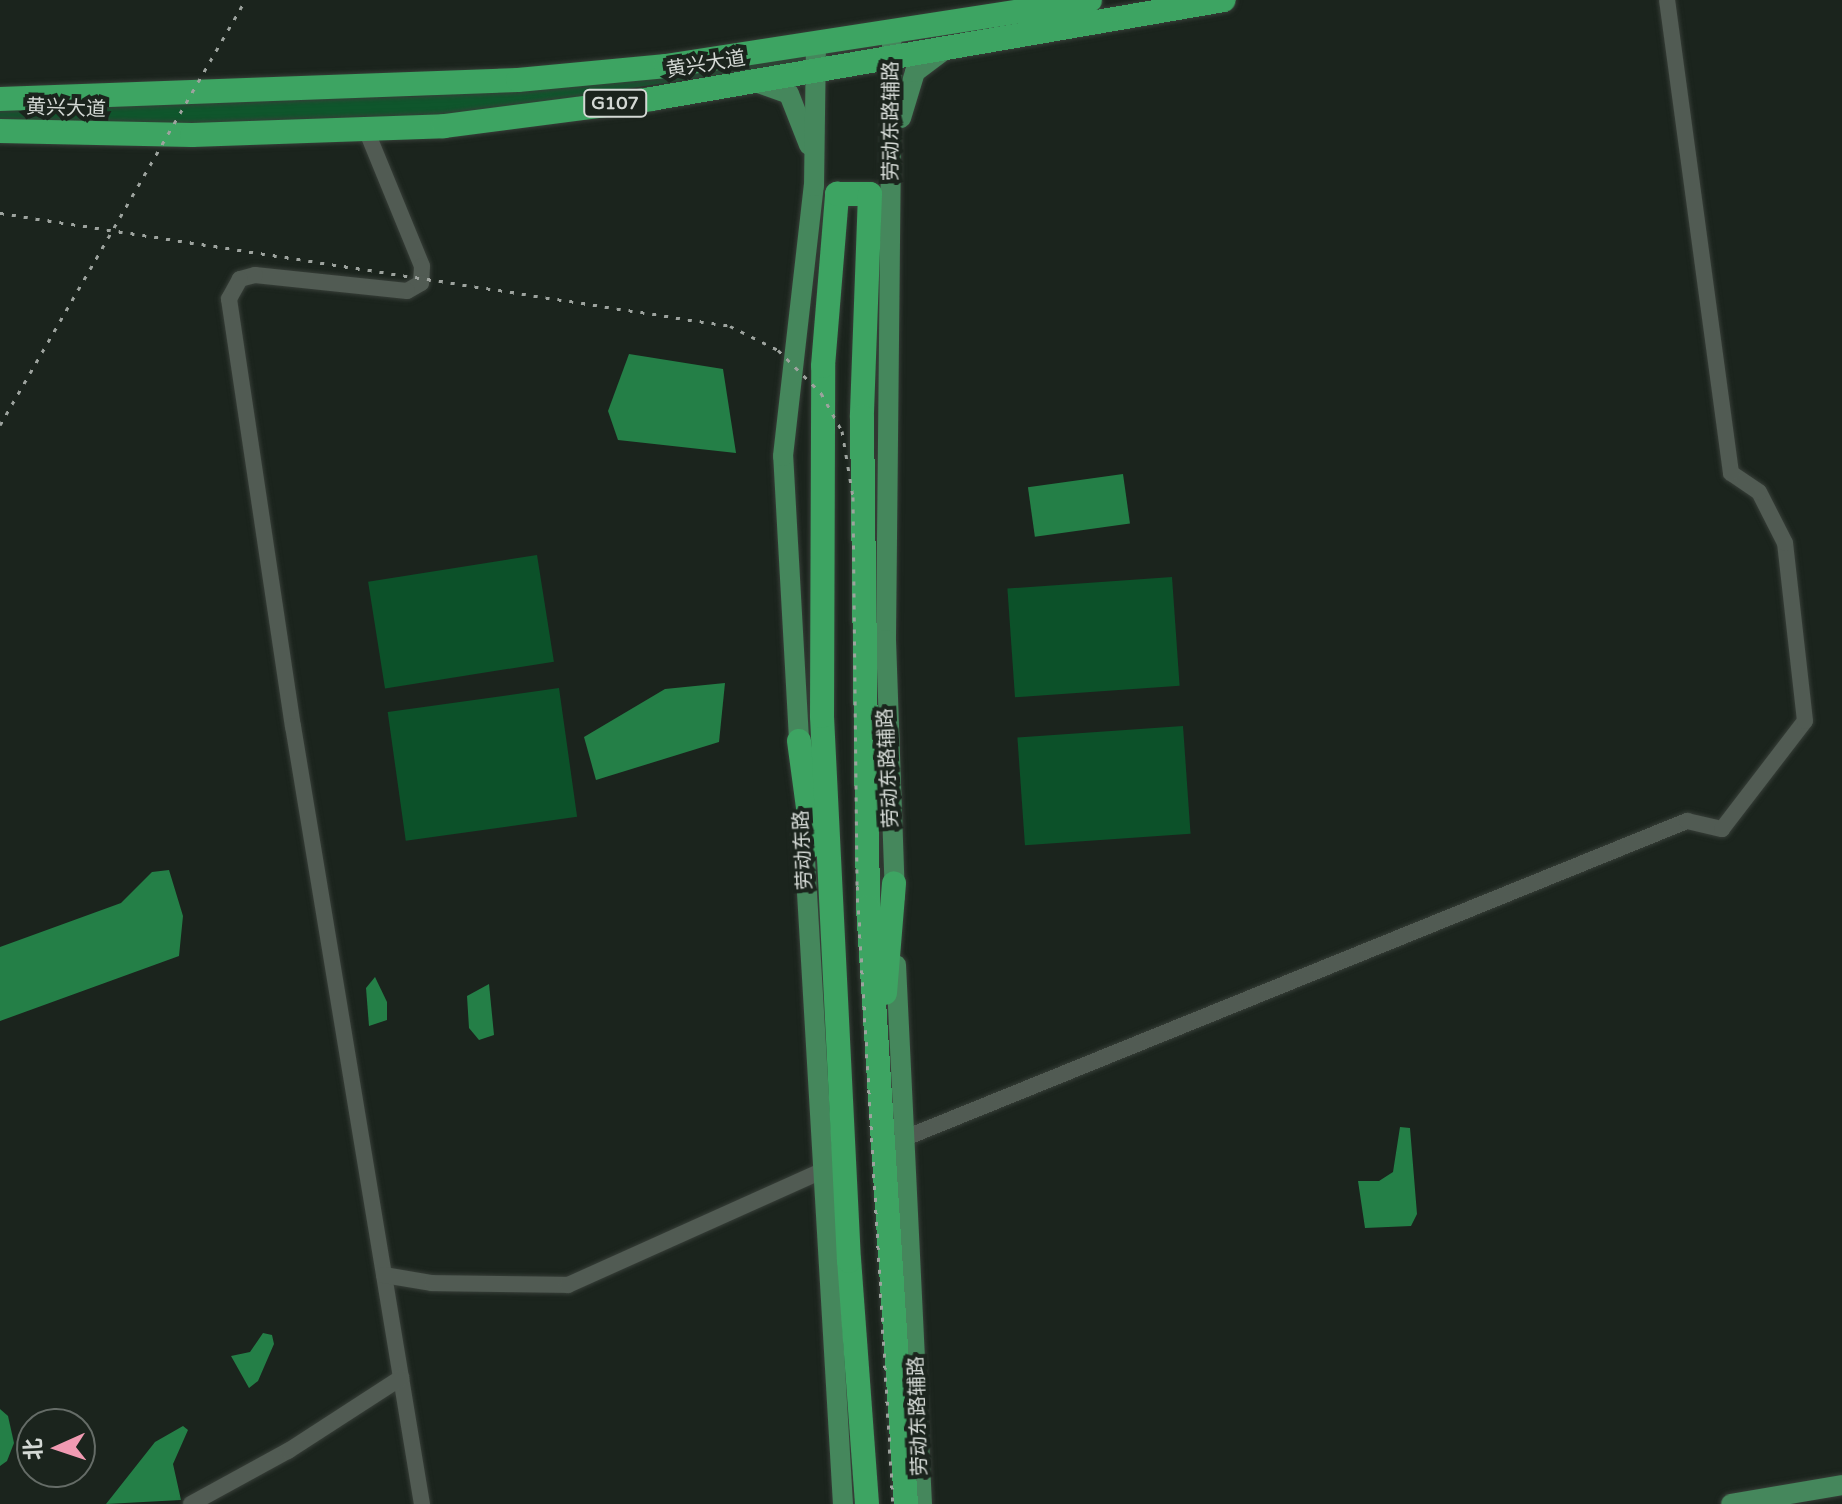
<!DOCTYPE html>
<html>
<head>
<meta charset="utf-8">
<style>
  body { margin:0 }
  #map { position:relative; width:1842px; height:1504px; overflow:hidden; background:#1b241d; font-family:"Varela Round","Noto Sans SC",sans-serif }
  div>[style] { position:absolute }
  .green>* { inset:0; background:#0c5129; transform-origin:0 0 }
  .forest>* { inset:0; background:#0f562c }
  .water>* { inset:0; background:#247f47; transform-origin:0 0 }
  .roads { filter:drop-shadow(0 0 2px #373e38) drop-shadow(0 0 2px #373e38) }
  .minor>* { height:16px; margin:-8px; padding:0 8px; transform-origin:8px; border-radius:8px; background:#515b53 }
  .major>* { height:20px; margin:-10px; padding:0 10px; transform-origin:10px; border-radius:10px; background:#45875c }
  .highway>* { height:24px; margin:-12px; padding:0 12px; transform-origin:12px; border-radius:12px; background:#3da462 }
  .rail>* { height:3px; margin-top:-1.5px; transform-origin:0; background:repeating-linear-gradient(90deg,#9da39e 0 4px,transparent 0 12px) }
  span { translate:-50% -50%; white-space:nowrap; text-align:center; line-height:1.15; -webkit-text-stroke:8px #1b241d; paint-order:stroke }
  .shield-label span { padding:2px 6px; background:#1b241d; border:2px solid; border-radius:6px; -webkit-text-stroke-width:0 }
  .shield-label { font-size:18px; color:#d4d9d5; font-weight:700 }
  .street-label { font-size:20px; color:#d4d9d5 }
  .north { position:absolute; left:16px; top:1408px; width:80px; height:80px; box-sizing:border-box; background:#1b241d; border:2px solid #656c67; border-radius:50%; rotate:267deg; font-size:22px; font-weight:700; line-height:32px; text-align:center; color:#d4d9d5 }
  .north::after { content:''; display:block; margin:auto; width:28px; height:36px; background:#f19ab2; clip-path:polygon(50% 0,100% 100%,50% 72%,0 100%) }
</style>
</head>
<body>
<div id="map">
  <div class="green">
    <div style="left:537px;top:555px;width:108px;height:171px;rotate:81deg"></div>
    <div style="left:1172px;top:577px;width:109px;height:165px;rotate:86deg"></div>
    <div style="left:559px;top:688px;width:130px;height:173px;rotate:82deg"></div>
    <div style="left:1183px;top:726px;width:108px;height:166px;rotate:86deg"></div>
  </div>
  <div class="forest">
    <div style="clip-path:polygon(814px 54px,816px 59px,456px 116px,268px 126px,0 121px,0 107px,427px 96px)"></div>
  </div>
  <div class="water">
    <div style="clip-path:polygon(629px 354px,723px 369px,736px 453px,618px 440px,608px 411px)"></div>
    <div style="left:1123px;top:474px;width:50px;height:96px;rotate:82deg"></div>
    <div style="clip-path:polygon(725px 683px,719px 742px,596px 780px,584px 737px,665px 689px)"></div>
    <div style="clip-path:polygon(169px 870px,183px 916px,179px 956px,0 1021px,0 947px,121px 903px,152px 872px)"></div>
    <div style="clip-path:polygon(375px 977px,387px 1002px,387px 1020px,369px 1026px,366px 988px)"></div>
    <div style="clip-path:polygon(489px 984px,494px 1035px,479px 1040px,469px 1028px,467px 996px)"></div>
    <div style="clip-path:polygon(1400px 1127px,1410px 1128px,1417px 1214px,1411px 1226px,1365px 1228px,1358px 1181px,1379px 1181px,1393px 1172px)"></div>
    <div style="clip-path:polygon(263px 1333px,272px 1335px,274px 1344px,258px 1381px,249px 1388px,231px 1356px,250px 1352px)"></div>
    <div style="clip-path:polygon(0 1409px,8px 1416px,14px 1443px,7px 1461px,0 1466px)"></div>
    <div style="clip-path:polygon(183px 1426px,188px 1430px,173px 1464px,181px 1500px,106px 1504px,155px 1442px)"></div>
  </div>
  <div class="roads">
    <div class="minor">
      <div style="left:367px;top:132px;width:145px;rotate:67.7deg"></div>
      <div style="left:422px;top:266px;width:17px;rotate:93deg"></div>
      <div style="left:421px;top:283px;width:16px;rotate:150deg"></div>
      <div style="left:407px;top:291px;width:153px;rotate:-174deg"></div>
      <div style="left:255px;top:275px;width:16px;rotate:165deg"></div>
      <div style="left:240px;top:279px;width:23px;rotate:119deg"></div>
      <div style="left:229px;top:299px;width:432px;rotate:81.5deg"></div>
      <div style="left:293px;top:726px;width:789px;rotate:80.59deg"></div>
      <div style="left:905px;top:1138px;width:844px;rotate:-22.07deg"></div>
      <div style="left:1687px;top:821px;width:36px;rotate:13deg"></div>
      <div style="left:1722px;top:829px;width:136px;rotate:-52.5deg"></div>
      <div style="left:1805px;top:721px;width:179px;rotate:-96.4deg"></div>
      <div style="left:1785px;top:543px;width:57px;rotate:-117deg"></div>
      <div style="left:1759px;top:492px;width:34px;rotate:-146deg"></div>
      <div style="left:1731px;top:473px;width:477px;rotate:-97.7deg"></div>
      <div style="left:384px;top:1275px;width:49px;rotate:9.5deg"></div>
      <div style="left:432px;top:1283px;width:136px;rotate:0.8deg"></div>
      <div style="left:568px;top:1285px;width:276px;rotate:-24.2deg"></div>
      <div style="left:191px;top:1504px;width:111px;rotate:-28.7deg"></div>
      <div style="left:288px;top:1451px;width:135px;rotate:-32.9deg"></div>
    </div>
    <div class="major">
      <div style="left:892px;top:45px;width:595px;rotate:90.58deg"></div>
      <div style="left:886px;top:640px;width:257px;rotate:88deg"></div>
      <div style="left:756px;top:82px;width:35px;rotate:20deg"></div>
      <div style="left:789px;top:94px;width:55px;rotate:68.6deg"></div>
      <div style="left:901px;top:118px;width:48px;rotate:-73.1deg"></div>
      <div style="left:915px;top:72px;width:35px;rotate:-37deg"></div>
      <div style="left:800px;top:757px;width:301px;rotate:-93.2deg"></div>
      <div style="left:783px;top:456px;width:272px;rotate:-83.5deg"></div>
      <div style="left:814px;top:186px;width:142px;rotate:-89.2deg"></div>
      <div style="left:803px;top:825px;width:680px;rotate:86.63deg"></div>
      <div style="left:896px;top:965px;width:540px;rotate:87.24deg"></div>
      <div style="left:1731px;top:1504px;width:113px;rotate:-9.7deg"></div>
    </div>
    <div class="highway">
      <div style="left:0;top:99px;width:518px;rotate:-2.1deg"></div>
      <div style="left:518px;top:80px;width:149px;rotate:-5.4deg"></div>
      <div style="left:666px;top:66px;width:429px;rotate:-8.8deg"></div>
      <div style="left:0;top:131px;width:192px;rotate:1.2deg"></div>
      <div style="left:192px;top:135px;width:252px;rotate:-2deg"></div>
      <div style="left:444px;top:126px;width:209px;rotate:-7.4deg"></div>
      <div style="left:651px;top:99px;width:581px;rotate:-9.8deg"></div>
      <div style="left:799px;top:741px;width:105px;rotate:82.3deg"></div>
      <div style="left:885px;top:993px;width:110px;rotate:-85.3deg"></div>
      <div style="left:867px;top:1504px;width:244px;rotate:-94.2deg"></div>
      <div style="left:849px;top:1261px;width:546px;rotate:-92.84deg"></div>
      <div style="left:822px;top:716px;width:350px;rotate:-89.8deg"></div>
      <div style="left:823px;top:366px;width:173px;rotate:-85.3deg"></div>
      <div style="left:837px;top:194px;width:33px"></div>
      <div style="left:870px;top:194px;width:223px;rotate:92.1deg"></div>
      <div style="left:862px;top:417px;width:490px;rotate:89.3deg"></div>
      <div style="left:868px;top:907px;width:598px;rotate:86.36deg"></div>
    </div>
  </div>
  <div class="rail">
    <div style="left:0;top:213px;width:739px;rotate:8.8deg"></div>
    <div style="left:730px;top:326px;width:54px;rotate:26.6deg"></div>
    <div style="left:778px;top:350px;width:61px;rotate:45deg"></div>
    <div style="left:821px;top:393px;width:43px;rotate:61.1deg"></div>
    <div style="left:842px;top:431px;width:67px;rotate:80.5deg"></div>
    <div style="left:853px;top:497px;width:389px;rotate:89.4deg"></div>
    <div style="left:857px;top:886px;width:619px;rotate:86.67deg"></div>
    <div style="left:0;top:425px;width:491px;rotate:-60deg"></div>
  </div>
  <div class="shield-label">
    <span style="left:615px;top:103px">G107</span>
  </div>
  <div class="street-label">
    <span style="left:706px;top:65px;rotate:-9deg">黄兴大道</span>
    <span style="left:66px;top:109px;rotate:2deg">黄兴大道</span>
    <span style="left:892px;top:121px;rotate:-90deg">劳动东路辅路</span>
    <span style="left:889px;top:768px;rotate:-93deg">劳动东路辅路</span>
    <span style="left:804px;top:850px;rotate:-93deg">劳动东路</span>
    <span style="left:919px;top:1416px;rotate:-92deg">劳动东路辅路</span>
  </div>
  <div class="north">北</div>
</div>
</body>
</html>
